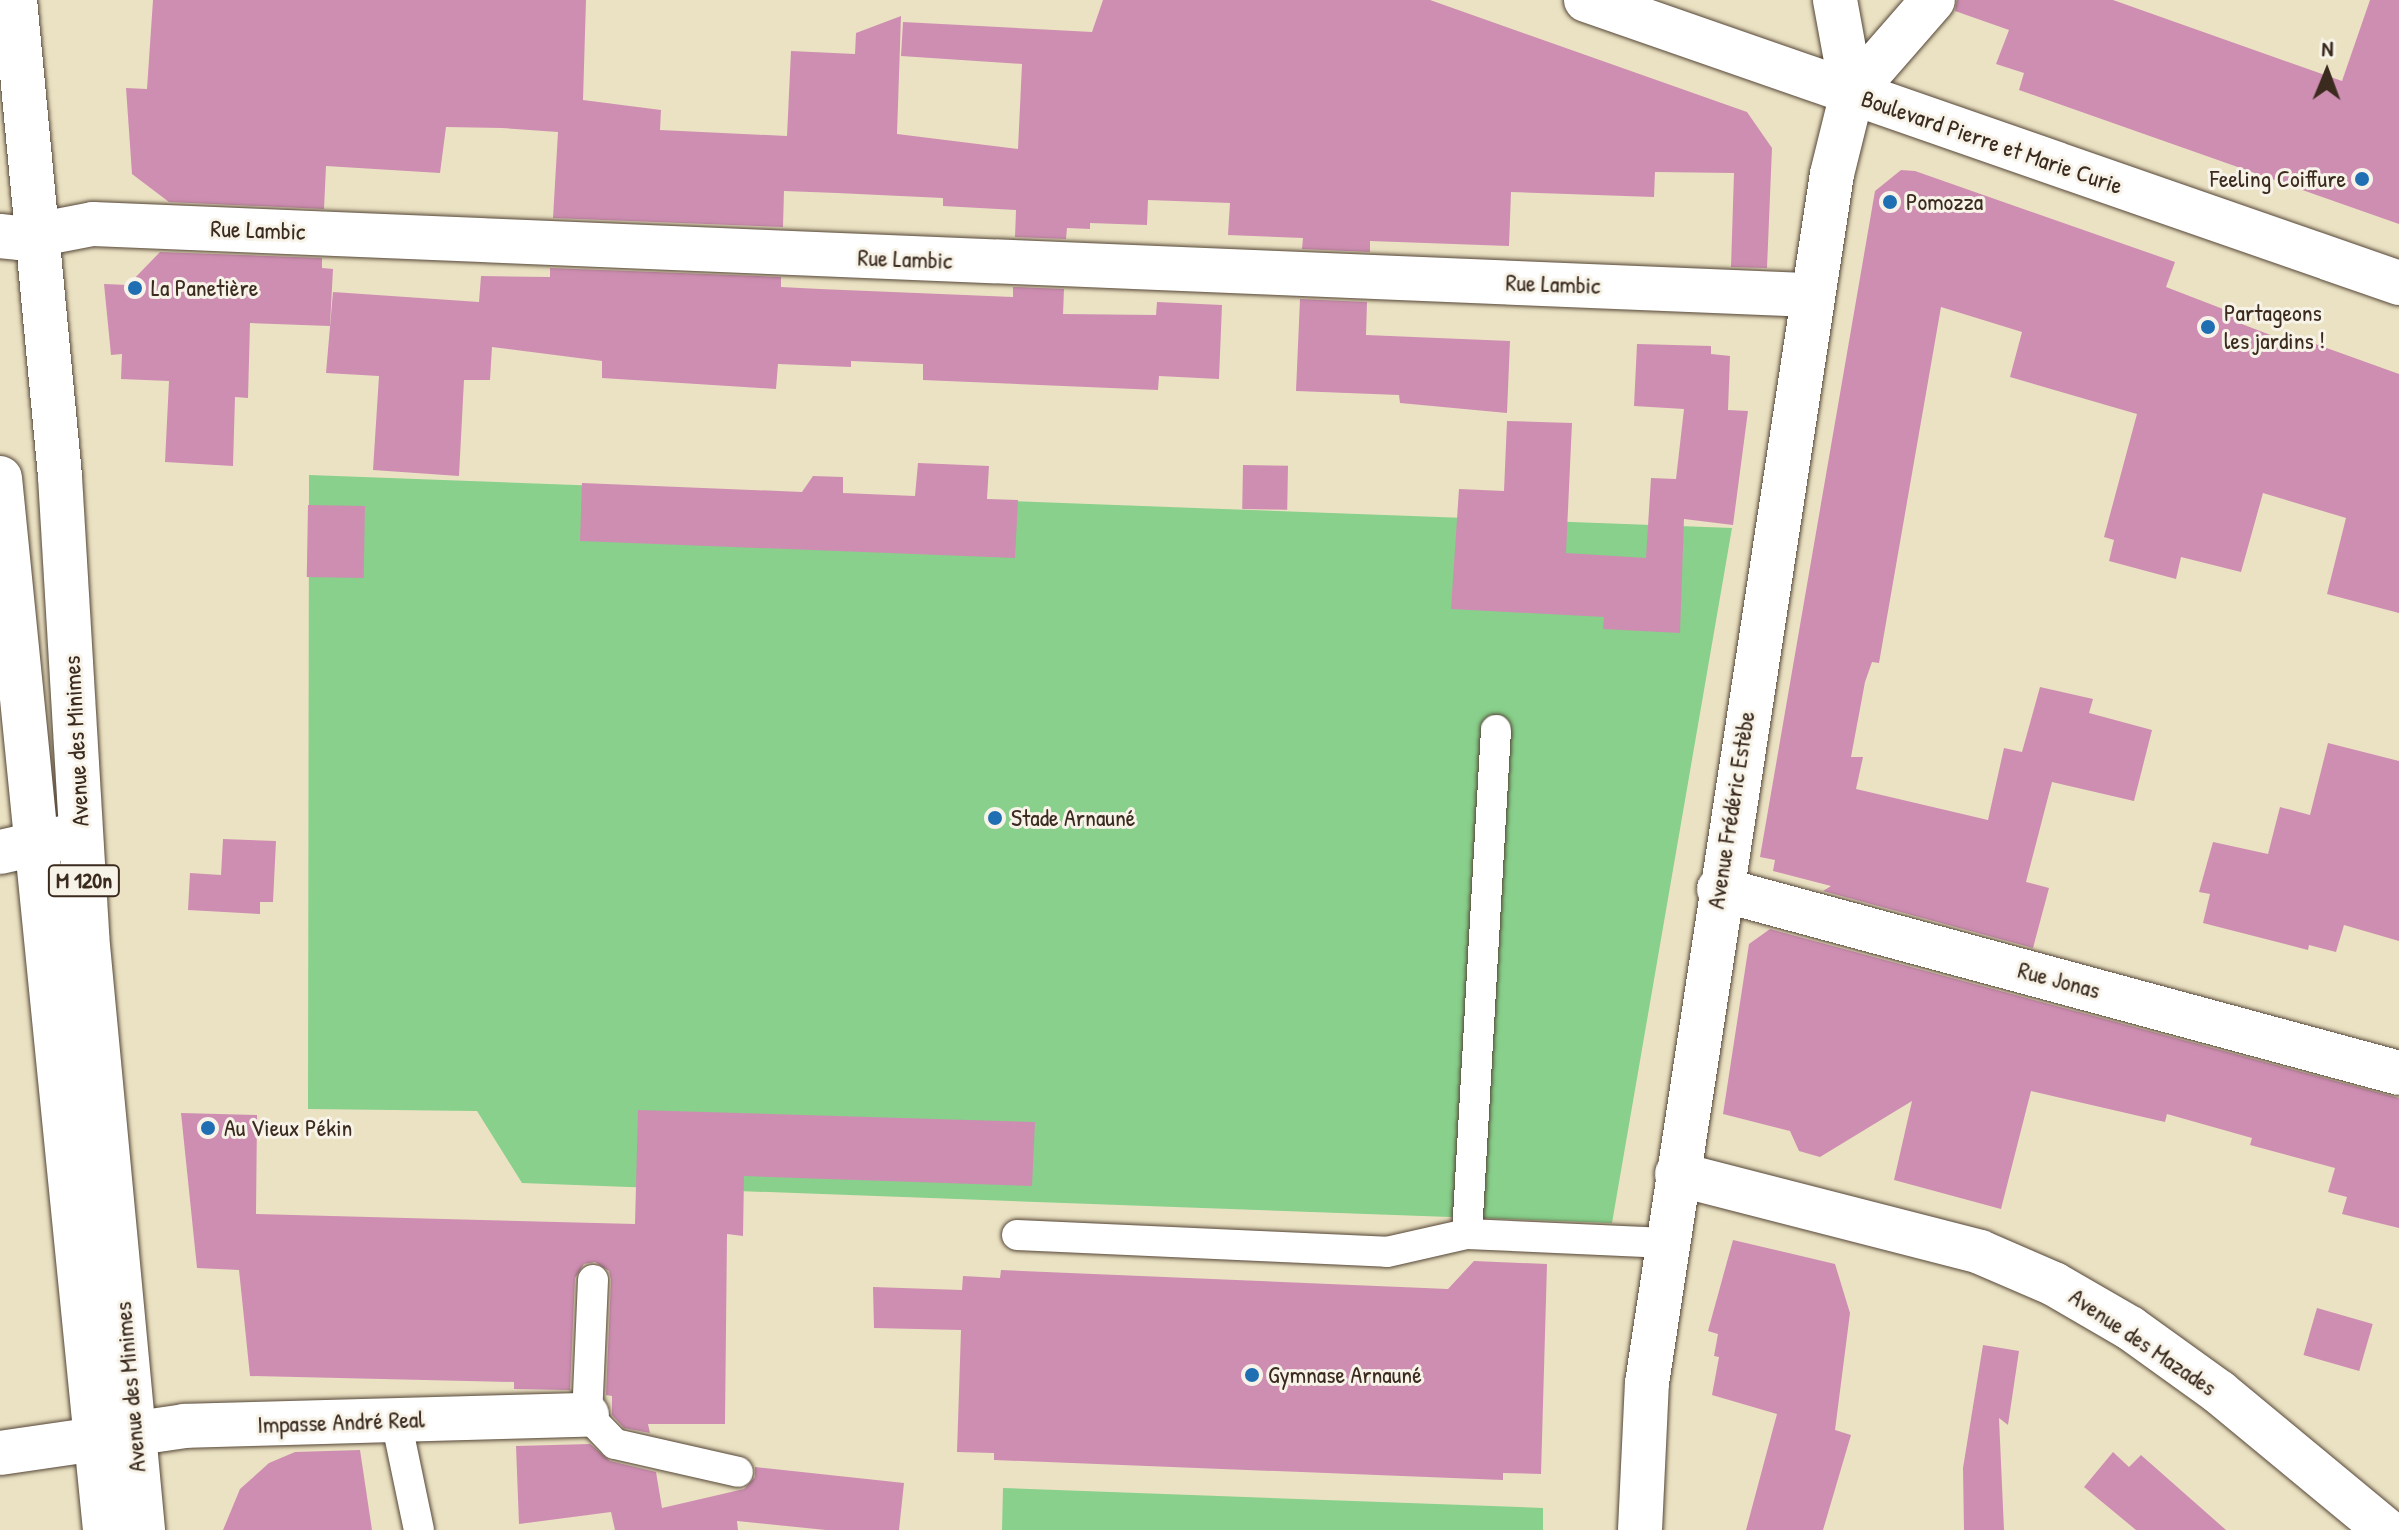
<!DOCTYPE html>
<html>
<head>
<meta charset="utf-8">
<style>
  body { margin:0 }
  #map { position:relative; width:2399px; height:1530px; overflow:hidden; background:#ebe2c3; font-family:"Patrick Hand",sans-serif }
  div>[style] { position:absolute }
  .green>* { inset:0; background:#88d08b }
  .building>* { inset:0; background:#ce8eb2; transform-origin:0 0 }
  .roads { filter:drop-shadow(0 0 2px #554637) drop-shadow(0 0 2px #554637) }
  .lane>* { height:30px; margin:-15px; padding:0 15px; transform-origin:15px; border-radius:15px; background:#fff }
  .street>* { height:44px; margin:-22px; padding:0 22px; transform-origin:22px; border-radius:22px; background:#fff }
  .secondary>* { height:44px; margin:-22px; padding:0 22px; transform-origin:22px; border-radius:22px; background:#fff }
  .primary>* { height:44px; margin:-22px; padding:0 22px; transform-origin:22px; border-radius:22px; background:#fff }
  .dots>* { width:22px; height:22px; translate:-50% -50%; box-sizing:border-box; border:4px solid #f7f3e8; border-radius:50% }
  span { translate:-50% -50%; white-space:nowrap; text-align:center; line-height:1.15; -webkit-text-stroke:6px #f7f3e8; paint-order:stroke }
  .shield-label span { padding:2px 6px; background:#f7f3e8; border:2px solid; border-radius:6px; -webkit-text-stroke-width:0 }
  .shield-label { font-size:22px; color:#3b2a1e; font-weight:700 }
  .street-label { font-size:24px; color:#3b2a1e }
  .poi-label { font-size:24px; color:#3b2a1e }
  .right { translate:-100% -50%; text-align:right }
  .left { translate:0 -50%; text-align:left }
  .north { position:absolute; left:2287px; top:32px; width:80px; height:80px; -webkit-text-stroke:6px #f7f3e8; paint-order:stroke; rotate:1deg; font-size:22px; font-weight:700; line-height:32px; text-align:center; color:#3b2a1e }
  .north::after { content:''; display:block; margin:auto; width:28px; height:36px; background:#3b2a1e; clip-path:polygon(50% 0,100% 100%,50% 72%,0 100%) }
</style>
</head>
<body>
<div id="map">
  <div class="green">
    <div style="clip-path:polygon(309px 475px,1732px 528px,1612px 1223px,522px 1183px,477px 1111px,308px 1109px)"></div>
    <div style="clip-path:polygon(1003px 1488px,1543px 1508px,1543px 1530px,1002px 1530px)"></div>
  </div>
  <div class="building">
    <div style="clip-path:polygon(153px 0,586px 0,583px 100px,661px 110px,660px 130px,787px 136px,791px 51px,855px 54px,856px 33px,901px 16px,897px 134px,1018px 149px,1022px 64px,901px 56px,903px 22px,1092px 32px,1103px 0,1430px 0,1747px 112px,1772px 148px,1767px 268px,1731px 267px,1734px 173px,1655px 172px,1654px 197px,1511px 192px,1509px 246px,1370px 241px,1370px 252px,1302px 249px,1303px 238px,1228px 235px,1230px 203px,1148px 200px,1147px 225px,1090px 223px,1090px 229px,1067px 228px,1066px 239px,1015px 237px,1016px 210px,943px 206px,943px 198px,837px 193px,784px 191px,783px 227px,553px 218px,558px 132px,502px 128px,446px 127px,440px 173px,326px 166px,324px 209px,169px 202px,132px 174px,126px 88px,147px 89px)"></div>
    <div style="clip-path:polygon(1957px 0,2113px 0,2342px 81px,2370px 0,2399px 0,2399px 224px,2019px 90px,2024px 73px,1996px 64px,2009px 30px,1955px 11px)"></div>
    <div style="clip-path:polygon(1901px 170px,1915px 171px,2175px 262px,2166px 287px,2236px 314px,2234px 321px,2307px 349px,2310px 342px,2399px 374px,2399px 613px,2327px 594px,2346px 518px,2263px 493px,2241px 572px,2181px 557px,2176px 579px,2109px 561px,2114px 540px,2104px 537px,2137px 414px,2010px 377px,2022px 332px,1941px 307px,1879px 663px,1872px 662px,1865px 682px,1851px 757px,1863px 757px,1856px 789px,1988px 820px,2004px 748px,2022px 752px,2040px 687px,2093px 699px,2089px 713px,2152px 730px,2134px 801px,2052px 782px,2026px 882px,2049px 888px,2033px 948px,1823px 891px,1831px 886px,1773px 871px,1775px 860px,1760px 857px,1875px 191px)"></div>
    <div style="clip-path:polygon(160px 252px,322px 258px,322px 268px,333px 269px,330px 326px,250px 323px,248px 398px,235px 397px,233px 466px,165px 462px,169px 381px,121px 379px,122px 354px,111px 355px,104px 284px,128px 285px)"></div>
    <div style="clip-path:polygon(550px 268px,781px 277px,781px 287px,820px 289px,1013px 297px,1013px 287px,1064px 289px,1063px 314px,1156px 315px,1157px 302px,1222px 305px,1219px 379px,1159px 376px,1158px 390px,923px 380px,923px 364px,851px 361px,851px 367px,778px 364px,776px 389px,602px 378px,602px 361px,492px 347px,490px 380px,464px 380px,459px 476px,373px 470px,379px 376px,326px 373px,333px 292px,479px 302px,481px 276px,550px 277px)"></div>
    <div style="clip-path:polygon(1300px 299px,1367px 302px,1366px 335px,1510px 341px,1507px 413px,1400px 403px,1399px 395px,1296px 391px)"></div>
    <div style="clip-path:polygon(1637px 344px,1711px 346px,1711px 354px,1730px 356px,1728px 410px,1748px 411px,1733px 525px,1684px 519px,1680px 633px,1603px 629px,1604px 617px,1451px 609px,1459px 489px,1504px 491px,1507px 421px,1572px 423px,1566px 553px,1646px 558px,1651px 478px,1676px 479px,1684px 409px,1634px 406px)"></div>
    <div style="clip-path:polygon(918px 463px,989px 466px,987px 499px,1018px 500px,1015px 558px,580px 541px,582px 483px,802px 492px,813px 476px,843px 477px,843px 493px,915px 496px)"></div>
    <div style="left:1243px;top:465px;width:45px;height:44px;rotate:1deg"></div>
    <div style="left:308px;top:505px;width:57px;height:72px;rotate:1deg"></div>
    <div style="clip-path:polygon(2328px 743px,2399px 761px,2399px 941px,2344px 925px,2336px 952px,2309px 945px,2308px 950px,2203px 923px,2210px 894px,2199px 892px,2213px 842px,2268px 854px,2280px 807px,2310px 815px)"></div>
    <div style="clip-path:polygon(223px 839px,276px 841px,273px 902px,260px 902px,260px 914px,188px 910px,190px 873px,221px 875px)"></div>
    <div style="clip-path:polygon(1770px 929px,2399px 1098px,2399px 1228px,2342px 1214px,2347px 1197px,2328px 1192px,2335px 1168px,2250px 1145px,2252px 1138px,2167px 1114px,2165px 1122px,2031px 1091px,2001px 1209px,1894px 1180px,1912px 1101px,1820px 1157px,1799px 1151px,1790px 1131px,1723px 1114px,1749px 944px)"></div>
    <div style="clip-path:polygon(638px 1110px,1035px 1122px,1032px 1186px,744px 1176px,743px 1236px,727px 1234px,725px 1424px,648px 1424px,650px 1433px,624px 1428px,612px 1415px,612px 1396px,606px 1395px,611px 1280px,609px 1271px,595px 1262px,584px 1264px,575px 1278px,570px 1390px,514px 1389px,514px 1382px,250px 1376px,239px 1270px,197px 1268px,181px 1113px,257px 1115px,256px 1214px,635px 1224px)"></div>
    <div style="clip-path:polygon(1733px 1240px,1835px 1264px,1850px 1313px,1835px 1430px,1851px 1435px,1823px 1530px,1746px 1530px,1777px 1414px,1712px 1395px,1719px 1357px,1714px 1356px,1718px 1334px,1708px 1331px)"></div>
    <div style="clip-path:polygon(1474px 1261px,1547px 1264px,1541px 1474px,1503px 1473px,1503px 1480px,994px 1460px,994px 1453px,957px 1452px,961px 1330px,874px 1328px,873px 1287px,962px 1290px,963px 1276px,1000px 1278px,1001px 1270px,1448px 1289px)"></div>
    <div style="left:2317px;top:1308px;width:58px;height:49px;rotate:16deg"></div>
    <div style="clip-path:polygon(1983px 1345px,2019px 1351px,2008px 1425px,1999px 1418px,2004px 1530px,1964px 1530px,1963px 1468px)"></div>
    <div style="clip-path:polygon(590px 1444px,610px 1461px,656px 1472px,662px 1508px,744px 1489px,755px 1477px,755px 1467px,904px 1483px,899px 1530px,826px 1530px,737px 1521px,738px 1530px,615px 1530px,611px 1512px,519px 1524px,516px 1446px)"></div>
    <div style="clip-path:polygon(360px 1450px,372px 1530px,223px 1530px,240px 1489px,269px 1463px,295px 1452px)"></div>
    <div style="clip-path:polygon(2113px 1452px,2129px 1467px,2141px 1455px,2226px 1530px,2136px 1530px,2084px 1487px)"></div>
  </div>
  <div class="roads">
    <div class="lane">
      <div style="left:1467px;top:1234px;width:505px;rotate:-86.71deg"></div>
      <div style="left:1017px;top:1235px;width:370px;rotate:2.6deg"></div>
      <div style="left:1387px;top:1252px;width:82px;rotate:-12.7deg"></div>
      <div style="left:1467px;top:1234px;width:200px;rotate:2.6deg"></div>
      <div style="left:593px;top:1280px;width:135px;rotate:92.5deg"></div>
      <div style="left:587px;top:1415px;width:40px;rotate:46deg"></div>
      <div style="left:615px;top:1444px;width:126px;rotate:12.8deg"></div>
      <div style="left:396px;top:1420px;width:112px;rotate:78.2deg"></div>
    </div>
    <div class="street">
      <div style="left:0;top:236px;width:20px;rotate:6deg"></div>
      <div style="left:20px;top:238px;width:74px;rotate:-10.9deg"></div>
      <div style="left:93px;top:224px;width:1720px;rotate:2.37deg"></div>
      <div style="left:0;top:852px;width:73px;rotate:-12.7deg"></div>
      <div style="left:1719px;top:889px;width:704px;rotate:15.14deg"></div>
      <div style="left:1677px;top:1174px;width:313px;rotate:14.4deg"></div>
      <div style="left:1980px;top:1252px;width:81px;rotate:23.4deg"></div>
      <div style="left:2054px;top:1284px;width:88px;rotate:30.1deg"></div>
      <div style="left:2130px;top:1328px;width:110px;rotate:35.7deg"></div>
      <div style="left:2219px;top:1392px;width:217px;rotate:39.6deg"></div>
      <div style="left:0;top:1453px;width:186px;rotate:-8.3deg"></div>
      <div style="left:184px;top:1426px;width:403px;rotate:-1.6deg"></div>
      <div style="left:1640px;top:1530px;width:147px;rotate:-87.3deg"></div>
      <div style="left:1647px;top:1383px;width:1223px;rotate:-81.3deg"></div>
      <div style="left:1832px;top:174px;width:83px;rotate:-76.1deg"></div>
      <div style="left:1852px;top:93px;width:123px;rotate:-48.9deg"></div>
    </div>
    <div class="secondary">
      <div style="left:1586px;top:0;width:861px;rotate:19.19deg"></div>
      <div style="left:1835px;top:0;width:95px;rotate:79.6deg"></div>
    </div>
    <div class="primary">
      <div style="left:15px;top:0;width:479px;rotate:84.6deg"></div>
      <div style="left:60px;top:477px;width:459px;rotate:86.6deg"></div>
      <div style="left:87px;top:935px;width:598px;rotate:84.62deg"></div>
      <div style="left:0;top:478px;width:1057px;rotate:84.3deg"></div>
    </div>
  </div>
  <div class="dots">
    <div style="left:2362px;top:179px;background:#1f6fb2"></div>
    <div style="left:1890px;top:202px;background:#1f6fb2"></div>
    <div style="left:135px;top:288px;background:#1f6fb2"></div>
    <div style="left:2208px;top:327px;background:#1f6fb2"></div>
    <div style="left:995px;top:818px;background:#1f6fb2"></div>
    <div style="left:208px;top:1128px;background:#1f6fb2"></div>
    <div style="left:1252px;top:1375px;background:#1f6fb2"></div>
  </div>
  <div class="shield-label">
    <span style="left:84px;top:881px">M 120n</span>
  </div>
  <div class="street-label">
    <span style="left:1992px;top:142px;rotate:19deg">Boulevard Pierre et Marie Curie</span>
    <span style="left:258px;top:230px;rotate:2deg">Rue Lambic</span>
    <span style="left:905px;top:259px;rotate:2deg">Rue Lambic</span>
    <span style="left:1553px;top:284px;rotate:2deg">Rue Lambic</span>
    <span style="left:76px;top:741px;rotate:-93deg">Avenue des Minimes</span>
    <span style="left:1731px;top:810px;rotate:-81deg">Avenue Frédéric Estèbe</span>
    <span style="left:2059px;top:980px;rotate:15deg">Rue Jonas</span>
    <span style="left:2143px;top:1342px;rotate:34deg">Avenue des Mazades</span>
    <span style="left:130px;top:1387px;rotate:-95deg">Avenue des Minimes</span>
    <span style="left:341px;top:1422px;rotate:-2deg">Impasse André Real</span>
  </div>
  <div class="poi-label">
    <span class="right" style="left:2346px;top:179px">Feeling Coiffure</span>
    <span class="left" style="left:1906px;top:202px">Pomozza</span>
    <span class="left" style="left:151px;top:288px">La Panetière</span>
    <span class="left" style="left:2224px;top:327px">Partageons<br>les jardins !</span>
    <span class="left" style="left:1011px;top:818px">Stade Arnauné</span>
    <span class="left" style="left:224px;top:1128px">Au Vieux Pékin</span>
    <span class="left" style="left:1268px;top:1375px">Gymnase Arnauné</span>
  </div>
  <div class="north">N</div>
</div>
</body>
</html>
